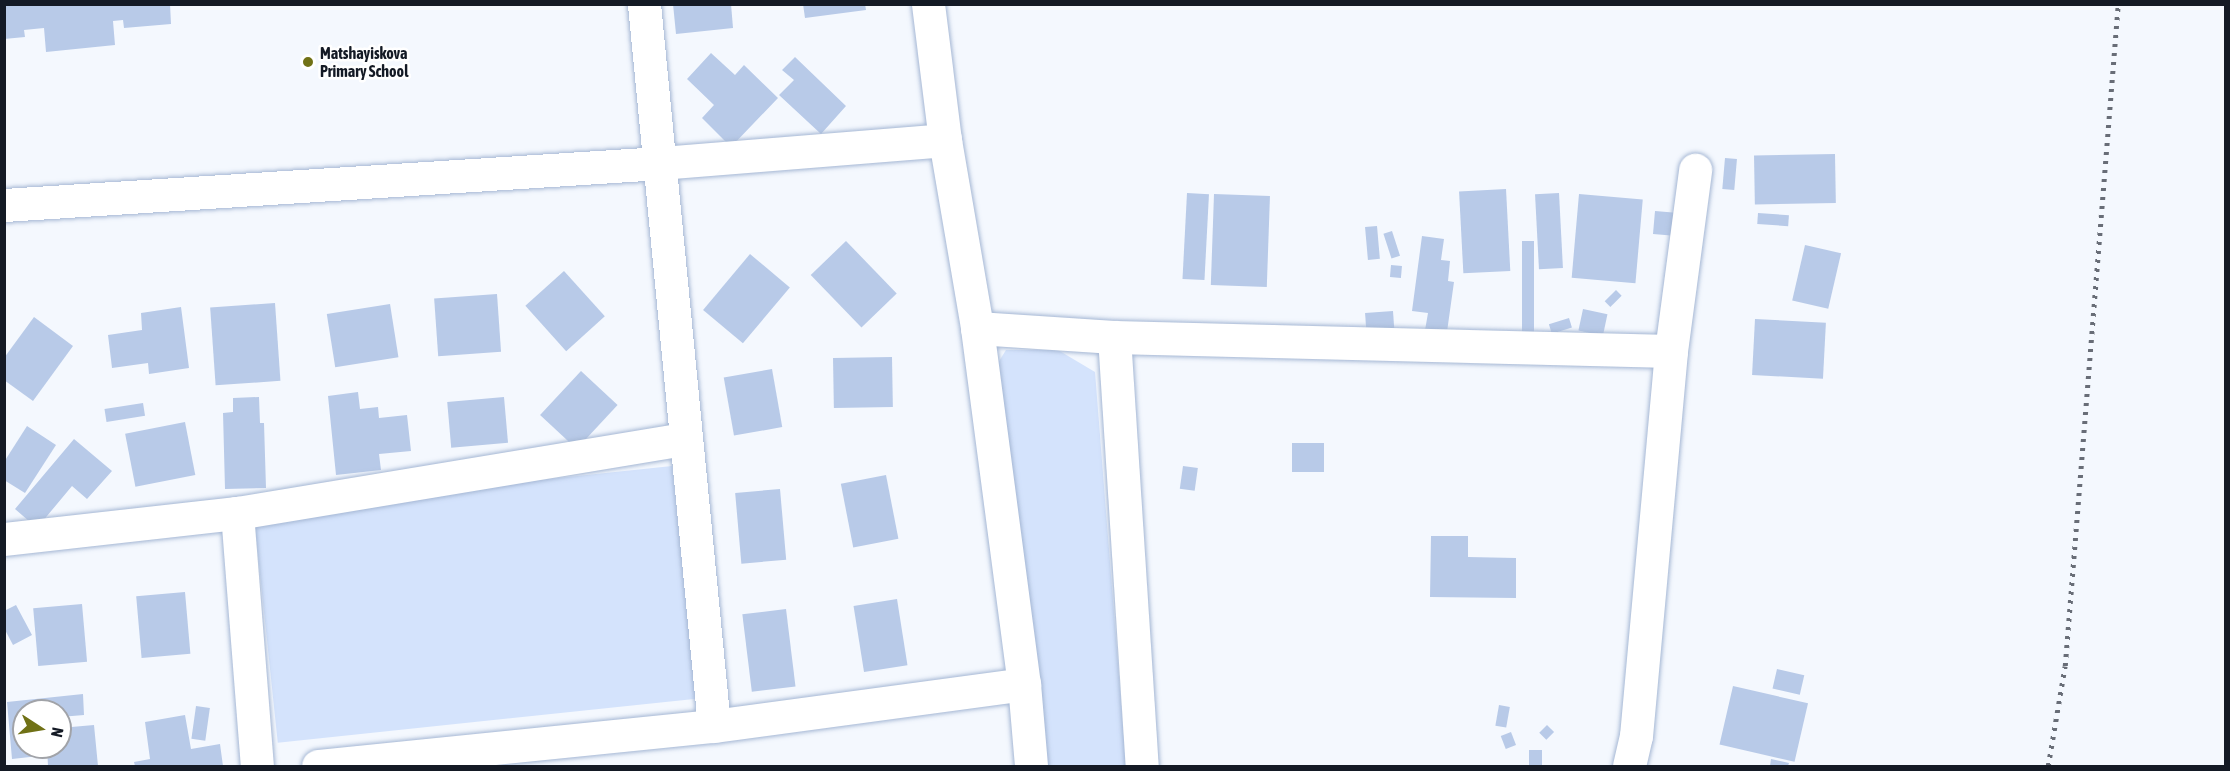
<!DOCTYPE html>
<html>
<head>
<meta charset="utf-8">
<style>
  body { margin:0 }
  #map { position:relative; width:2230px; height:771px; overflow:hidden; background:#f4f8fe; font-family:"Asap Condensed",sans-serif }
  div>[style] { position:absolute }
  .green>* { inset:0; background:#d4e3fc; transform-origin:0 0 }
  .building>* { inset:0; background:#b8cae8; transform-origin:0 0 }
  .roads { filter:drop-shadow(0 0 2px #a5b7d4) drop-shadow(0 0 2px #a5b7d4) }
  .street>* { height:33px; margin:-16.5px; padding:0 16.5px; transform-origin:16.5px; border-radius:16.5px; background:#fff }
  .rail>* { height:4.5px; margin-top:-2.25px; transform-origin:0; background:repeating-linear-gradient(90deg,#686d77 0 3px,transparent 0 9px) }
  .dots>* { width:16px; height:16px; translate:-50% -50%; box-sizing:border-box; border:3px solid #fff; border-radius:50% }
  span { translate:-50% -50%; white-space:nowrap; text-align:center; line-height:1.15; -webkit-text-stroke:5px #fff; paint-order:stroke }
  .poi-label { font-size:16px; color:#141a25; font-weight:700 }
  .left { translate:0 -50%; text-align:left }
  .frame { position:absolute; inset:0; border:6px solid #141a25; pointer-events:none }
  .north { position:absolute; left:12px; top:699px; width:60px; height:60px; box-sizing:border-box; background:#fff; border:2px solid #a1a3a8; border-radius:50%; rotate:102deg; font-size:16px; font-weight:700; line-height:24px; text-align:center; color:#141a25 }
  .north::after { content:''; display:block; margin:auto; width:21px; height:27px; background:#707116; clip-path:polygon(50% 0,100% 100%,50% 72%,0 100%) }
</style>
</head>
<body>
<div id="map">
  <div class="green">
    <div style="clip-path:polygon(1006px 350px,1058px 350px,1095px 372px,1126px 766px,1039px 766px,993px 371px)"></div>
    <div style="left:672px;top:466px;width:234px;height:421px;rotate:84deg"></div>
  </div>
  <div class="building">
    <div style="clip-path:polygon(4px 4px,170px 4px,171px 24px,124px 28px,123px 20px,113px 21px,115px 45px,46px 52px,44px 28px,24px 30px,25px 37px,4px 39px)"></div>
    <div style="clip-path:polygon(673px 4px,731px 4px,733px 28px,676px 34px)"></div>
    <div style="clip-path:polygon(803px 4px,865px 4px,866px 10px,805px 18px)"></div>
    <div style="clip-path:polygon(711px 53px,735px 75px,744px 65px,778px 98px,731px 147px,702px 118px,714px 105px,687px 79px)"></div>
    <div style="clip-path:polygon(795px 57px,846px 106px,821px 134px,779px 95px,794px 80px,782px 70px)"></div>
    <div style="left:1835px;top:154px;width:49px;height:81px;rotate:89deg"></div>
    <div style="left:1725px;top:158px;width:12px;height:31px;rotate:5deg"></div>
    <div style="left:1506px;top:189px;width:82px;height:47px;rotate:87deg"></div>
    <div style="left:1187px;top:193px;width:22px;height:86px;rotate:3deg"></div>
    <div style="left:1559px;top:193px;width:75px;height:24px;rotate:87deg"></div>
    <div style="left:1214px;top:194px;width:56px;height:91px;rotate:2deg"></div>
    <div style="left:1579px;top:194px;width:64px;height:84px;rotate:5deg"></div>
    <div style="left:1655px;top:211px;width:21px;height:23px;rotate:5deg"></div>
    <div style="left:1758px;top:213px;width:31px;height:11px;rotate:4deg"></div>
    <div style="left:1377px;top:226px;width:33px;height:12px;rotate:85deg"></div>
    <div style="left:1392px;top:231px;width:26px;height:9px;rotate:72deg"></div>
    <div style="clip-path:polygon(1422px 236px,1444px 239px,1441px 260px,1450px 261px,1448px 281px,1454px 282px,1446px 339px,1424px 336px,1428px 313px,1412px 311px)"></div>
    <div style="left:846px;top:241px;width:73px;height:49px;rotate:46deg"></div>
    <div style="left:1522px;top:241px;width:12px;height:97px"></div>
    <div style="left:1805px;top:245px;width:37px;height:57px;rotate:13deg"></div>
    <div style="left:750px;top:254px;width:52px;height:73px;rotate:40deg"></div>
    <div style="left:1391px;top:265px;width:11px;height:12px;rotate:5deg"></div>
    <div style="left:564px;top:271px;width:61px;height:52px;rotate:48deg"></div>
    <div style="left:1616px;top:290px;width:8px;height:16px;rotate:45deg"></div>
    <div style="left:497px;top:294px;width:58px;height:63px;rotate:86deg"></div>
    <div style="left:275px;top:303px;width:78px;height:65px;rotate:86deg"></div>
    <div style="left:390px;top:304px;width:54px;height:64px;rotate:81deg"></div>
    <div style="clip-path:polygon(181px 307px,189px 368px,149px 374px,148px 363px,112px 368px,108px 335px,142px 330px,141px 313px)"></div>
    <div style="left:1583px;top:309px;width:25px;height:22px;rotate:12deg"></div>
    <div style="left:1393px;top:311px;width:26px;height:28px;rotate:86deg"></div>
    <div style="clip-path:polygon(34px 317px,73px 346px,33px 401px,4px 380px,4px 358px)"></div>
    <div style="left:1569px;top:318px;width:10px;height:21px;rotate:73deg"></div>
    <div style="left:1755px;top:319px;width:71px;height:56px;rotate:3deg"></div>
    <div style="left:892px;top:357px;width:50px;height:59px;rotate:89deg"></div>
    <div style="left:772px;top:369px;width:59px;height:49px;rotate:80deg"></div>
    <div style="left:581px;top:371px;width:50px;height:60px;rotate:43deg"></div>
    <div style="clip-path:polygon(358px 392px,360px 409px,378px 407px,379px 418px,407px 415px,411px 451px,379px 454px,381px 470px,336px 475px,328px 396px)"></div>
    <div style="clip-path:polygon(259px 397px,260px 423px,264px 423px,266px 488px,225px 489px,223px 413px,233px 412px,233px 398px)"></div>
    <div style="left:504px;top:397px;width:46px;height:57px;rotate:85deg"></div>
    <div style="left:143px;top:403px;width:13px;height:39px;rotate:81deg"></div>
    <div style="left:185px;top:422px;width:54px;height:61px;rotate:79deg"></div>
    <div style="clip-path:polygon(27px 426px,56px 445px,25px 493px,4px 480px,4px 462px)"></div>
    <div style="clip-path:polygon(74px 439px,112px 471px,87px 499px,72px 486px,37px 528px,15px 509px)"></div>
    <div style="left:1292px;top:443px;width:32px;height:29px"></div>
    <div style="left:1183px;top:466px;width:15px;height:23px;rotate:8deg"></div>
    <div style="left:886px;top:475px;width:65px;height:46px;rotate:79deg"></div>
    <div style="left:780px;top:489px;width:71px;height:45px;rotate:85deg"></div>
    <div style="clip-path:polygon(1431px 536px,1468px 536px,1468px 557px,1516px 558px,1516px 598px,1430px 597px)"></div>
    <div style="left:185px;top:592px;width:62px;height:49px;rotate:85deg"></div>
    <div style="left:897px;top:599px;width:67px;height:44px;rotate:81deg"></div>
    <div style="left:82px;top:604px;width:58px;height:49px;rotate:85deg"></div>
    <div style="clip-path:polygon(16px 605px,32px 635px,13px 645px,4px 628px,4px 611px)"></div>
    <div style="left:786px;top:609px;width:78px;height:44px;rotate:83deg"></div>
    <div style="left:1777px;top:669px;width:28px;height:20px;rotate:13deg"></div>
    <div style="left:1733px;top:686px;width:77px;height:60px;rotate:13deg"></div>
    <div style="clip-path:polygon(83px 694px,84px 715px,60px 717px,60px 711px,24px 711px,24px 747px,38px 747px,39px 756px,12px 759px,7px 702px)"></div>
    <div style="left:1499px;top:705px;width:11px;height:21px;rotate:10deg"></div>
    <div style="left:196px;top:706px;width:14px;height:33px;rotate:8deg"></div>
    <div style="clip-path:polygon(185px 715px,191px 749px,220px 744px,223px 766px,135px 766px,134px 762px,150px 759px,145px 722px)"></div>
    <div style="clip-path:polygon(94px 725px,98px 766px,48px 766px,47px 747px,60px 747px,60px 728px)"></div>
    <div style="left:1547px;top:725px;width:10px;height:11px;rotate:45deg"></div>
    <div style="left:1511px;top:732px;width:14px;height:11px;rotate:69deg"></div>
    <div style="left:1529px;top:750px;width:13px;height:16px"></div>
    <div style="clip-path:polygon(1771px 759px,1789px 763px,1788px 766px,1770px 766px)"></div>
  </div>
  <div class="roads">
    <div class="street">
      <div style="left:644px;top:4px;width:725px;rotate:84.46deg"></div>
      <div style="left:928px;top:4px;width:137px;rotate:82.9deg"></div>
      <div style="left:4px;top:205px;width:657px;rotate:-3.66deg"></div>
      <div style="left:660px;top:163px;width:286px;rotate:-4.6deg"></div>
      <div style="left:945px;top:140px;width:191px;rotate:80.3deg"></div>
      <div style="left:977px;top:328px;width:137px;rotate:3.8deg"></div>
      <div style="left:1114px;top:337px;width:557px;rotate:1.44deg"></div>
      <div style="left:977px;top:328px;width:359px;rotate:82.5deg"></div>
      <div style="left:1024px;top:684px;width:82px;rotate:85.1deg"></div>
      <div style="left:1114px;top:337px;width:430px;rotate:86.3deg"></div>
      <div style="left:237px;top:513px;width:254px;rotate:85.5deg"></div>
      <div style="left:4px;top:539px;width:234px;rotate:-6.4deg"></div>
      <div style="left:237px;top:513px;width:453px;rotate:-9.4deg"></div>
      <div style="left:318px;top:766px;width:398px;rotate:-5.8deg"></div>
      <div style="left:714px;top:726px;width:313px;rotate:-7.7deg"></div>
      <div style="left:1629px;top:766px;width:31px;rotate:-77deg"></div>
      <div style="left:1636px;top:736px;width:387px;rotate:-84.8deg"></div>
      <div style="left:1671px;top:351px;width:183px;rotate:-82.4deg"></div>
    </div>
  </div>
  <div class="rail">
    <div style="left:2048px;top:766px;width:101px;rotate:-80.4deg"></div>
    <div style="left:2065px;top:666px;width:664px;rotate:-85.42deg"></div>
  </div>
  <div class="dots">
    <div style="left:308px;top:62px;background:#707116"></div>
  </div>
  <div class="poi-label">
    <span class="left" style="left:320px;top:62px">Matshayiskova<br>Primary School</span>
  </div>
  <div class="frame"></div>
  <div class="north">N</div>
</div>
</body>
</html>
